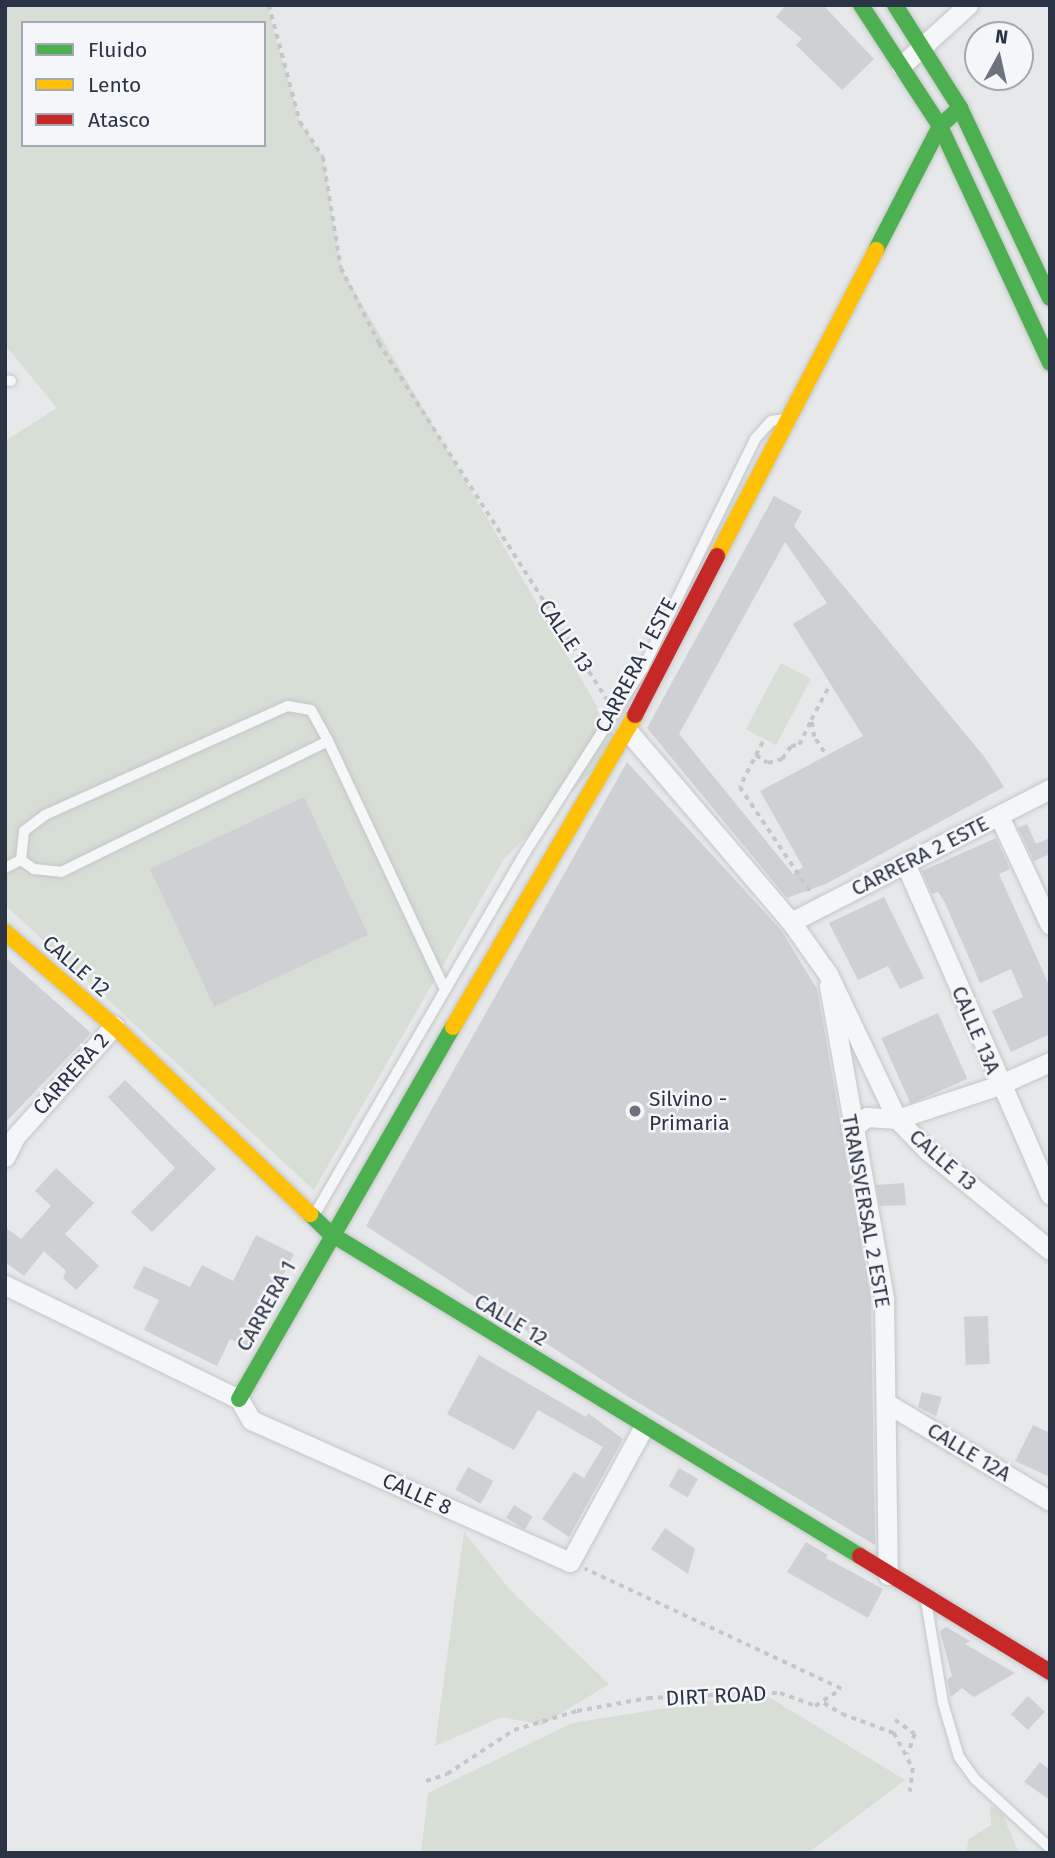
<!DOCTYPE html>
<html>
<head>
<meta charset="utf-8">
<style>
  body { margin:0 }
  #map { position:relative; width:1055px; height:1858px; overflow:hidden; background:#e6e8ea; font-family:"Fira Sans",sans-serif }
  div>[style] { position:absolute }
  .green>* { inset:0; background:#d6ded6; transform-origin:0 0 }
  .building>* { inset:0; background:#ced0d3; transform-origin:0 0 }
  .path>* { height:3.5px; margin-top:-1.75px; transform-origin:0; background:repeating-linear-gradient(90deg,#c5c6ca 0 5px,transparent 0 10px) }
  .roads { filter:drop-shadow(0 0 2px #c4c6c8) drop-shadow(0 0 2px #c4c6c8) }
  .lane>* { height:10px; margin:-5px; padding:0 5px; transform-origin:5px; border-radius:5px; background:#f5f6f7 }
  .street>* { height:19px; margin:-9.5px; padding:0 9.5px; transform-origin:9.5px; border-radius:9.5px; background:#f5f6f7 }
  .fast>* { height:16px; margin:-8px; padding:0 8px; transform-origin:8px; border-radius:8px; background:#4caf50 }
  .slow>* { height:16px; margin:-8px; padding:0 8px; transform-origin:8px; border-radius:8px; background:#ffc107 }
  .jam>* { height:16px; margin:-8px; padding:0 8px; transform-origin:8px; border-radius:8px; background:#c62828 }
  .dots>* { width:19px; height:19px; translate:-50% -50%; box-sizing:border-box; border:4px solid #f4f6f9; border-radius:50% }
  span { translate:-50% -50%; white-space:nowrap; text-align:center; line-height:1.15; -webkit-text-stroke:5px #f4f6f9; paint-order:stroke }
  .street-label { font-size:21px; color:#2b3445 }
  .poi-label { font-size:21px; color:#2b3445 }
  .left { translate:0 -50%; text-align:left }
  .frame { position:absolute; inset:0; border:7px solid #2b3445; pointer-events:none }
  .legend { position:absolute; left:21px; top:21px; width:245px; height:126px; box-sizing:border-box; background:#f4f6f9; border:2px solid #a4a8b1; margin:0; padding:9px 12px; list-style:none; font-size:21px; color:#2b3445 }
  .legend li { display:flex; align-items:center; gap:14px; height:35px }
  .legend b { width:35px; border:2px solid #a4a8b1 }
  .north { position:absolute; left:964px; top:21px; width:70px; height:70px; box-sizing:border-box; background:#f4f6f9; border:2px solid #a4a8b1; border-radius:50%; rotate:8deg; font-size:19px; font-weight:700; line-height:28px; text-align:center; color:#2b3445 }
  .north::after { content:''; display:block; margin:auto; width:24px; height:32px; background:#6c737f; clip-path:polygon(50% 0,100% 100%,50% 72%,0 100%) }
</style>
</head>
<body>
<div id="map">
  <div class="green">
    <div style="clip-path:polygon(evenodd,5px 5px,267px 5px,300px 122px,323px 157px,341px 268px,619px 744px,504px 859px,314px 1190px,5px 905px,5px 441px,57px 408px,5px 345px,5px 5px,23px 23px,264px 23px,264px 145px,23px 145px,23px 23px)"></div>
    <div style="left:781px;top:663px;width:34px;height:75px;rotate:28deg"></div>
    <div style="clip-path:polygon(464px 1532px,510px 1590px,609px 1684px,542px 1725px,502px 1717px,435px 1746px)"></div>
    <div style="clip-path:polygon(762px 1693px,905px 1780px,808px 1853px,421px 1853px,428px 1793px,572px 1723px)"></div>
    <div style="clip-path:polygon(990px 1806px,1002px 1813px,1019px 1853px,966px 1853px,969px 1839px,991px 1825px)"></div>
  </div>
  <div class="building">
    <div style="clip-path:polygon(786px 5px,823px 5px,874px 59px,842px 90px,796px 45px,802px 39px,776px 17px)"></div>
    <div style="clip-path:polygon(evenodd,774px 496px,802px 511px,794px 526px,986px 759px,1004px 787px,826px 884px,787px 898px,647px 728px,774px 496px,785px 542px,827px 603px,793px 624px,863px 736px,760px 791px,803px 867px,793px 874px,679px 734px,785px 542px)"></div>
    <div style="clip-path:polygon(627px 762px,781px 930px,817px 989px,871px 1296px,875px 1545px,627px 1396px,366px 1226px)"></div>
    <div style="left:304px;top:797px;width:152px;height:170px;rotate:65deg"></div>
    <div style="clip-path:polygon(1027px 824px,1036px 844px,1050px 838px,1050px 854px,1034px 861px,1018px 828px)"></div>
    <div style="clip-path:polygon(996px 838px,1010px 869px,999px 874px,1050px 987px,1050px 1034px,1011px 1052px,992px 1011px,1023px 997px,1011px 969px,980px 983px,945px 903px,938px 892px,932px 894px,922px 871px)"></div>
    <div style="clip-path:polygon(884px 897px,924px 978px,900px 989px,888px 966px,858px 980px,829px 923px)"></div>
    <div style="clip-path:polygon(5px 957px,91px 1033px,5px 1123px)"></div>
    <div style="left:938px;top:1013px;width:72px;height:62px;rotate:66deg"></div>
    <div style="clip-path:polygon(125px 1080px,216px 1169px,152px 1232px,131px 1212px,175px 1168px,108px 1097px)"></div>
    <div style="clip-path:polygon(56px 1168px,94px 1203px,65px 1234px,99px 1266px,76px 1290px,63px 1278px,66px 1271px,44px 1251px,24px 1276px,5px 1262px,5px 1227px,21px 1239px,51px 1206px,35px 1191px)"></div>
    <div style="clip-path:polygon(904px 1183px,906px 1205px,880px 1206px,876px 1185px)"></div>
    <div style="clip-path:polygon(256px 1235px,294px 1254px,246px 1347px,230px 1339px,217px 1366px,144px 1330px,159px 1300px,133px 1288px,144px 1266px,190px 1287px,202px 1265px,233px 1281px)"></div>
    <div style="left:988px;top:1316px;width:48px;height:24px;rotate:88deg"></div>
    <div style="clip-path:polygon(479px 1355px,586px 1417px,588px 1413px,623px 1439px,569px 1537px,542px 1519px,574px 1472px,584px 1478px,603px 1447px,538px 1410px,514px 1450px,447px 1414px)"></div>
    <div style="clip-path:polygon(922px 1392px,942px 1397px,936px 1416px,918px 1407px)"></div>
    <div style="clip-path:polygon(1033px 1425px,1050px 1433px,1050px 1477px,1015px 1461px)"></div>
    <div style="left:468px;top:1467px;width:29px;height:26px;rotate:29deg"></div>
    <div style="left:679px;top:1468px;width:22px;height:21px;rotate:30deg"></div>
    <div style="left:514px;top:1505px;width:22px;height:15px;rotate:32deg"></div>
    <div style="clip-path:polygon(665px 1528px,695px 1549px,688px 1574px,651px 1549px)"></div>
    <div style="clip-path:polygon(806px 1542px,828px 1555px,826px 1558px,883px 1589px,868px 1618px,787px 1572px)"></div>
    <div style="clip-path:polygon(946px 1627px,970px 1641px,965px 1644px,1015px 1673px,974px 1697px,962px 1688px,951px 1697px,947px 1680px,952px 1676px,940px 1631px)"></div>
    <div style="left:1028px;top:1696px;width:23px;height:25px;rotate:43deg"></div>
    <div style="clip-path:polygon(1040px 1762px,1050px 1770px,1050px 1800px,1024px 1782px)"></div>
  </div>
  <div class="path">
    <div style="left:269px;top:5px;width:121px;rotate:75.2deg"></div>
    <div style="left:300px;top:122px;width:42px;rotate:56.7deg"></div>
    <div style="left:323px;top:157px;width:112px;rotate:80.8deg"></div>
    <div style="left:341px;top:268px;width:84px;rotate:63.1deg"></div>
    <div style="left:379px;top:343px;width:423px;rotate:57.4deg"></div>
    <div style="left:763px;top:742px;width:51px;rotate:117.1deg"></div>
    <div style="left:740px;top:787px;width:128px;rotate:56.2deg"></div>
    <div style="left:824px;top:752px;width:18px;rotate:-124deg"></div>
    <div style="left:814px;top:737px;width:17px;rotate:-100deg"></div>
    <div style="left:811px;top:720px;width:36px;rotate:-62deg"></div>
    <div style="left:756px;top:755px;width:14px;rotate:34deg"></div>
    <div style="left:768px;top:763px;width:15px;rotate:-16deg"></div>
    <div style="left:782px;top:759px;width:16px;rotate:-55deg"></div>
    <div style="left:791px;top:746px;width:8px;rotate:-7deg"></div>
    <div style="left:799px;top:745px;width:28px;rotate:-64deg"></div>
    <div style="left:824px;top:1703px;width:21px;rotate:31deg"></div>
    <div style="left:842px;top:1714px;width:55px;rotate:20.1deg"></div>
    <div style="left:894px;top:1733px;width:40px;rotate:62deg"></div>
    <div style="left:913px;top:1768px;width:24px;rotate:97deg"></div>
    <div style="left:895px;top:1720px;width:24px;rotate:35deg"></div>
    <div style="left:915px;top:1734px;width:21px;rotate:109deg"></div>
    <div style="left:426px;top:1781px;width:22px;rotate:-18deg"></div>
    <div style="left:447px;top:1774px;width:80px;rotate:-33.3deg"></div>
    <div style="left:514px;top:1730px;width:66px;rotate:-16.8deg"></div>
    <div style="left:577px;top:1711px;width:72px;rotate:-10.4deg"></div>
    <div style="left:648px;top:1698px;width:114px;rotate:-2.5deg"></div>
    <div style="left:762px;top:1693px;width:18px"></div>
    <div style="left:780px;top:1693px;width:37px;rotate:20deg"></div>
    <div style="left:815px;top:1706px;width:31px;rotate:-33deg"></div>
    <div style="left:841px;top:1689px;width:283px;rotate:-154.9deg"></div>
  </div>
  <div class="roads">
    <div class="lane">
      <div style="left:5px;top:380px;width:6px;rotate:9deg"></div>
      <div style="left:21px;top:860px;width:29px;rotate:-84deg"></div>
      <div style="left:24px;top:831px;width:26px;rotate:-37deg"></div>
      <div style="left:45px;top:815px;width:266px;rotate:-24.2deg"></div>
      <div style="left:288px;top:706px;width:23px;rotate:10deg"></div>
      <div style="left:311px;top:710px;width:35px;rotate:61deg"></div>
      <div style="left:5px;top:868px;width:18px;rotate:-27deg"></div>
      <div style="left:21px;top:860px;width:16px;rotate:35deg"></div>
      <div style="left:34px;top:869px;width:27px;rotate:6deg"></div>
      <div style="left:61px;top:872px;width:297px;rotate:-26.1deg"></div>
      <div style="left:328px;top:741px;width:275px;rotate:64.8deg"></div>
      <div style="left:313px;top:1217px;width:423px;rotate:-59.8deg"></div>
      <div style="left:526px;top:851px;width:217px;rotate:-57.4deg"></div>
      <div style="left:643px;top:668px;width:255px;rotate:-63.9deg"></div>
      <div style="left:755px;top:439px;width:24px;rotate:-48deg"></div>
      <div style="left:771px;top:421px;width:14px;rotate:-8deg"></div>
      <div style="left:926px;top:1601px;width:103px;rotate:80.5deg"></div>
      <div style="left:943px;top:1703px;width:56px;rotate:73.5deg"></div>
      <div style="left:959px;top:1757px;width:27px;rotate:54deg"></div>
      <div style="left:975px;top:1779px;width:100px;rotate:42.6deg"></div>
    </div>
    <div class="street">
      <div style="left:901px;top:66px;width:91px;rotate:-42.3deg"></div>
      <div style="left:627px;top:730px;width:253px;rotate:49.5deg"></div>
      <div style="left:791px;top:922px;width:64px;rotate:54.6deg"></div>
      <div style="left:828px;top:974px;width:161px;rotate:64.6deg"></div>
      <div style="left:897px;top:1119px;width:43px;rotate:45.9deg"></div>
      <div style="left:927px;top:1150px;width:159px;rotate:39.1deg"></div>
      <div style="left:999px;top:816px;width:120px;rotate:64.9deg"></div>
      <div style="left:905px;top:863px;width:362px;rotate:66.4deg"></div>
      <div style="left:791px;top:922px;width:291px;rotate:-27.2deg"></div>
      <div style="left:829px;top:986px;width:318px;rotate:80deg"></div>
      <div style="left:884px;top:1299px;width:276px;rotate:89.2deg"></div>
      <div style="left:851px;top:1129px;width:20px;rotate:-37deg"></div>
      <div style="left:867px;top:1117px;width:30px;rotate:4deg"></div>
      <div style="left:897px;top:1119px;width:108px;rotate:-18.4deg"></div>
      <div style="left:999px;top:1085px;width:56px;rotate:-24.3deg"></div>
      <div style="left:5px;top:1157px;width:22px;rotate:-63deg"></div>
      <div style="left:15px;top:1137px;width:149px;rotate:-48.3deg"></div>
      <div style="left:5px;top:1285px;width:260px;rotate:26deg"></div>
      <div style="left:239px;top:1399px;width:24px;rotate:60deg"></div>
      <div style="left:251px;top:1420px;width:349px;rotate:24deg"></div>
      <div style="left:570px;top:1562px;width:155px;rotate:-61.4deg"></div>
      <div style="left:888px;top:1404px;width:189px;rotate:30.9deg"></div>
    </div>
    <div class="fast">
      <div style="left:861px;top:5px;width:145px;rotate:56.9deg"></div>
      <div style="left:940px;top:126px;width:261px;rotate:65.1deg"></div>
      <div style="left:895px;top:5px;width:122px;rotate:57.7deg"></div>
      <div style="left:960px;top:108px;width:210px;rotate:64.7deg"></div>
      <div style="left:876px;top:250px;width:140px;rotate:-62.7deg"></div>
      <div style="left:940px;top:126px;width:27px;rotate:-42deg"></div>
      <div style="left:310px;top:1214px;width:29px;rotate:44deg"></div>
      <div style="left:331px;top:1234px;width:619px;rotate:31.33deg"></div>
      <div style="left:239px;top:1399px;width:429px;rotate:-60.1deg"></div>
    </div>
    <div class="slow">
      <div style="left:717px;top:556px;width:345px;rotate:-62.5deg"></div>
      <div style="left:5px;top:932px;width:144px;rotate:40.8deg"></div>
      <div style="left:114px;top:1026px;width:272px;rotate:43.8deg"></div>
      <div style="left:453px;top:1027px;width:361px;rotate:-59.7deg"></div>
    </div>
    <div class="jam">
      <div style="left:635px;top:715px;width:179px;rotate:-62.7deg"></div>
      <div style="left:860px;top:1556px;width:223px;rotate:31.4deg"></div>
    </div>
  </div>
  <div class="dots">
    <div style="left:635px;top:1111px;background:#6c737f"></div>
  </div>
  <div class="street-label">
    <span style="left:566px;top:636px;rotate:57deg">CALLE 13</span>
    <span style="left:636px;top:665px;rotate:-62deg">CARRERA 1 ESTE</span>
    <span style="left:920px;top:856px;rotate:-27deg">CARRERA 2 ESTE</span>
    <span style="left:76px;top:966px;rotate:41deg">CALLE 12</span>
    <span style="left:976px;top:1030px;rotate:67deg">CALLE 13A</span>
    <span style="left:71px;top:1074px;rotate:-48deg">CARRERA 2</span>
    <span style="left:943px;top:1160px;rotate:41deg">CALLE 13</span>
    <span style="left:866px;top:1211px;rotate:80deg">TRANSVERSAL 2 ESTE</span>
    <span style="left:266px;top:1306px;rotate:-61deg">CARRERA 1</span>
    <span style="left:511px;top:1320px;rotate:31deg">CALLE 12</span>
    <span style="left:969px;top:1452px;rotate:31deg">CALLE 12A</span>
    <span style="left:417px;top:1494px;rotate:24deg">CALLE 8</span>
    <span style="left:716px;top:1696px;rotate:-3deg">DIRT ROAD</span>
  </div>
  <div class="poi-label">
    <span class="left" style="left:649px;top:1111px">Silvino -<br>Primaria</span>
  </div>
  <div class="frame"></div>
  <ul class="legend">
  <li><b style="height:9px;background:#4caf50"></b>Fluido</li>
  <li><b style="height:9px;background:#ffc107"></b>Lento</li>
  <li><b style="height:9px;background:#c62828"></b>Atasco</li>
  </ul>
  <div class="north">N</div>
</div>
</body>
</html>
